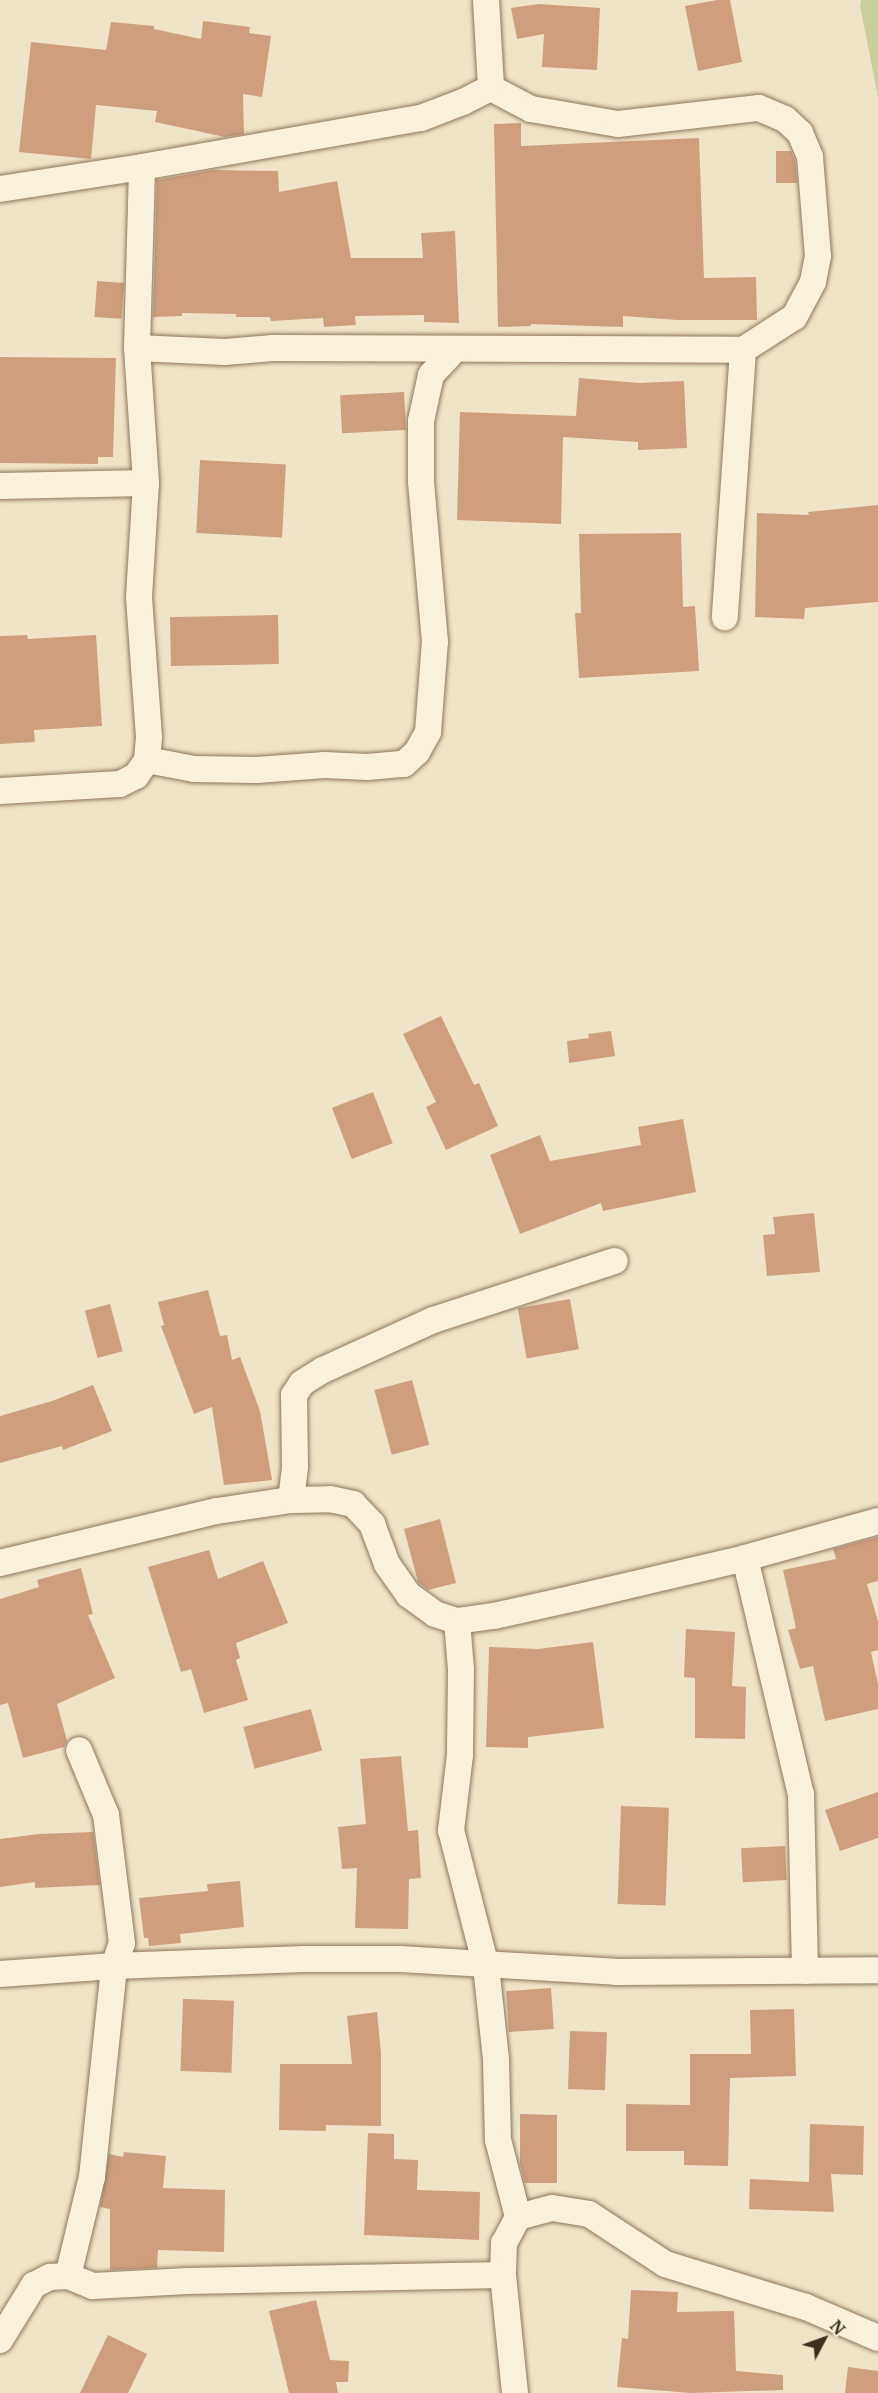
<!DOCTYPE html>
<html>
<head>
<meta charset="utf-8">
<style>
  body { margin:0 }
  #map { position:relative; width:878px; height:2393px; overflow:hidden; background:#f0e4c8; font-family:Merriweather,serif }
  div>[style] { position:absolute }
  .green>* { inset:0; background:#c9cf9b }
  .building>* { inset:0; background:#cf9f7d; transform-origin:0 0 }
  .roads { filter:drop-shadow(0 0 2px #8d765c) drop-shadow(0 0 2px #8d765c) }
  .minor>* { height:26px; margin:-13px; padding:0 13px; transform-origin:13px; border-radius:13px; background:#faf1dc }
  span { translate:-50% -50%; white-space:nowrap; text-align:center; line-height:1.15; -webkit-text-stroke:5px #f7eed8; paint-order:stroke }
  .north { position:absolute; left:794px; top:2309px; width:60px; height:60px; -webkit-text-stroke:4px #f7eed8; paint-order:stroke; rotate:49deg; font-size:16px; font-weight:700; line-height:24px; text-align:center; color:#3d2e20 }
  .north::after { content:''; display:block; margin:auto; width:21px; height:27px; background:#3d2e20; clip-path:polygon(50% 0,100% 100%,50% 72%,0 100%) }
</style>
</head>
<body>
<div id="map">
  <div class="green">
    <div style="clip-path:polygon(861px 0,878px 0,878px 97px,860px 6px)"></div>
  </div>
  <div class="building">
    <div style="clip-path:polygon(717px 0,730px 0,742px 62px,698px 71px,685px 6px)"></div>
    <div style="clip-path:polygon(539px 4px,600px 8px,597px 70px,542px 67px,544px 34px,517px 39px,511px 8px)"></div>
    <div style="clip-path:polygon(203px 21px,250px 27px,249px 33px,271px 36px,262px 97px,243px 94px,244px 134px,225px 137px,155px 122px,157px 111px,96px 105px,91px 159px,19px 152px,31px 42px,106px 50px,111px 22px,154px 26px,154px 29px,201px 39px)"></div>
    <div style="clip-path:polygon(521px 123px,521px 146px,699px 138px,704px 278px,756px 277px,757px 320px,677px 320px,623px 316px,623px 327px,531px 324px,531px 326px,498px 327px,494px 124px)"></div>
    <div style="clip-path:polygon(776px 151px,791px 151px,795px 161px,797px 183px,776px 183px)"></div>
    <div style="clip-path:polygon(213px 170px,278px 171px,279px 192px,337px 181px,351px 258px,423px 258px,421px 233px,455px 231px,459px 323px,424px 322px,424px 315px,355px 316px,356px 325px,324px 327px,323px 318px,271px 321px,270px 317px,236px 317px,236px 314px,182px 313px,182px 316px,153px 317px,157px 180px)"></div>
    <div style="left:97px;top:281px;width:27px;height:36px;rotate:4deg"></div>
    <div style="clip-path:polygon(0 357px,116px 358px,113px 457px,98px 457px,98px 464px,0 463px)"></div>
    <div style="clip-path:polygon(579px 378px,639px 383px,684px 381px,687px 448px,638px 450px,638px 442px,563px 437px,561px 524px,457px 520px,460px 412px,576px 416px)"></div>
    <div style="left:404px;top:392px;width:38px;height:64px;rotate:87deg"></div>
    <div style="left:200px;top:460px;width:86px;height:73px;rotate:3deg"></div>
    <div style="clip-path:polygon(878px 505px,878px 602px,805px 608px,804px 619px,755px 617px,757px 513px,809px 515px,808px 512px)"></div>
    <div style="clip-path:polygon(681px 533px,683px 607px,695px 606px,699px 671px,579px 678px,575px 613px,581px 613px,579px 534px)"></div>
    <div style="left:278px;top:615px;width:49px;height:108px;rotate:89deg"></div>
    <div style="clip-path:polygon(27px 635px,28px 639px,96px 635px,102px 726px,34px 730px,35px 742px,0 744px,0 636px)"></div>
    <div style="clip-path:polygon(441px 1016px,474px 1085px,479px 1083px,498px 1126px,446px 1150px,426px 1107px,436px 1102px,403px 1034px)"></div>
    <div style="clip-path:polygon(611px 1031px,615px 1056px,569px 1063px,567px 1041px,589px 1038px,588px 1034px)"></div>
    <div style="left:373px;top:1092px;width:55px;height:44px;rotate:69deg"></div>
    <div style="clip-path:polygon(683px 1119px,696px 1192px,603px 1211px,601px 1203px,520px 1234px,490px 1155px,540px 1135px,550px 1161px,641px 1145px,638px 1127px)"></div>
    <div style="clip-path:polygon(814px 1213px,820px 1272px,767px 1276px,763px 1235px,775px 1234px,773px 1217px)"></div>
    <div style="clip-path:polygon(208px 1290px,220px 1336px,227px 1335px,232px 1360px,240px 1357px,260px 1411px,272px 1480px,224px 1485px,212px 1407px,194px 1414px,161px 1326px,164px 1325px,158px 1302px)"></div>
    <div style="left:570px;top:1299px;width:51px;height:53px;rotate:80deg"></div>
    <div style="left:110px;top:1304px;width:49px;height:26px;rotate:75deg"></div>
    <div style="left:412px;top:1380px;width:67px;height:39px;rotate:75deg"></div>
    <div style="clip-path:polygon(93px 1385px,112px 1431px,63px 1450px,62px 1446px,0 1463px,0 1416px,52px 1401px)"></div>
    <div style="clip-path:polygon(440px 1519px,456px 1583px,428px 1590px,418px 1582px,404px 1529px)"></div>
    <div style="clip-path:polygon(878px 1537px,878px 1581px,867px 1584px,878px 1621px,878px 1650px,871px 1652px,878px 1684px,878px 1709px,825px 1721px,813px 1666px,800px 1669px,788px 1630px,796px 1628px,783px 1570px,836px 1559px,833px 1549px)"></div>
    <div style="clip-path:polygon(209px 1550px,218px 1579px,263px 1561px,288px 1623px,236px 1643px,240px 1658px,236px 1660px,248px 1700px,204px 1713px,191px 1669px,181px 1672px,148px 1567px)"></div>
    <div style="clip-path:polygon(81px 1568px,93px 1614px,88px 1615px,115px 1678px,57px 1704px,67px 1741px,64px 1747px,23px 1758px,8px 1703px,0 1705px,0 1599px,39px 1587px,37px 1580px)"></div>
    <div style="clip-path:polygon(686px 1629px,735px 1632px,732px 1686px,746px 1687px,745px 1739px,695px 1738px,695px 1678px,684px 1677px)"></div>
    <div style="clip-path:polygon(593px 1642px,604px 1728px,528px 1737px,528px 1748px,486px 1747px,489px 1647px,538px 1649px)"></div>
    <div style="left:311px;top:1709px;width:43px;height:70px;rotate:75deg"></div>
    <div style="clip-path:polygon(401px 1756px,408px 1831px,418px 1830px,421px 1878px,409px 1879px,408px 1929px,355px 1928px,357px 1868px,342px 1869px,338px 1827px,366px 1824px,360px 1759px)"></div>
    <div style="clip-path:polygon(878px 1792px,878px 1838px,840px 1851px,825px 1810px)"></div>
    <div style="left:621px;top:1806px;width:48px;height:98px;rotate:2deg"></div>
    <div style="clip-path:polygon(93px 1832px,100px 1885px,35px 1888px,35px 1882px,0 1887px,0 1839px,39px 1834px)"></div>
    <div style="left:785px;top:1846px;width:34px;height:44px;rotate:87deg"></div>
    <div style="clip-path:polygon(240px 1881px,244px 1927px,180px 1934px,181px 1943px,149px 1946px,148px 1938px,144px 1938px,139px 1898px,208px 1891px,207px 1884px)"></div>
    <div style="left:551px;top:1988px;width:41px;height:45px;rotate:86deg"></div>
    <div style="left:183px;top:1999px;width:51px;height:72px;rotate:2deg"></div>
    <div style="clip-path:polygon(794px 2009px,796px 2076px,730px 2078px,728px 2166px,684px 2165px,684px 2151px,626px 2151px,626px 2104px,690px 2105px,690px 2054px,751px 2054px,750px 2010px)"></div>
    <div style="clip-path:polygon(377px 2012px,381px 2052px,381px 2126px,326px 2125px,326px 2131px,279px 2130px,280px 2064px,352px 2064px,347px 2016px)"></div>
    <div style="left:570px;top:2031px;width:37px;height:58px;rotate:2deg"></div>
    <div style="clip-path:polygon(520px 2114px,557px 2115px,557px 2183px,525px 2183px,520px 2164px)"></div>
    <div style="clip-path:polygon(810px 2124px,864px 2126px,863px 2175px,831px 2174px,834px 2212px,749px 2209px,750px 2179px,809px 2182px)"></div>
    <div style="clip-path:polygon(368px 2133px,394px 2134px,394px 2159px,418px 2160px,417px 2190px,480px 2192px,479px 2240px,364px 2235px)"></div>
    <div style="clip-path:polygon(124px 2152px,166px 2156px,163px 2188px,225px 2190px,224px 2252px,158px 2250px,157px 2268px,110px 2270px,110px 2209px,100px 2207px,109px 2154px,123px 2157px)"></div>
    <div style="clip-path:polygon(631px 2290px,678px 2292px,677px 2312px,734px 2311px,736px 2371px,783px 2375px,783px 2390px,691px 2393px,617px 2387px,622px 2338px,628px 2339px)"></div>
    <div style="clip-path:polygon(316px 2300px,330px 2360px,349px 2361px,348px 2382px,336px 2382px,338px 2393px,289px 2393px,269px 2311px)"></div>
    <div style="clip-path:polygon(108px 2335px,147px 2354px,128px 2393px,80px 2393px)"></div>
    <div style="clip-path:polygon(848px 2367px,878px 2371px,878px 2393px,845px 2393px)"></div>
  </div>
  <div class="roads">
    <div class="minor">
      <div style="left:486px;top:0;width:88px;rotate:86.7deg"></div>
      <div style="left:491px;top:88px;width:45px;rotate:27.7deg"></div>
      <div style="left:531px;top:109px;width:88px;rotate:9.8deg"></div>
      <div style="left:618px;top:124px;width:142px;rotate:-6.5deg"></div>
      <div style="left:759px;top:108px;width:28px;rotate:23deg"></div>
      <div style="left:785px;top:119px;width:21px;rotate:43deg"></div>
      <div style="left:800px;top:133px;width:26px;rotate:67deg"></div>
      <div style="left:810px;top:157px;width:99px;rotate:85.4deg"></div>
      <div style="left:818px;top:256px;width:26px;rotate:101deg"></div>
      <div style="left:813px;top:282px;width:40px;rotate:118deg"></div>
      <div style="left:794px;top:317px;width:61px;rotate:147.1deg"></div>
      <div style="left:743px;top:350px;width:268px;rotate:93.9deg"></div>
      <div style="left:0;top:189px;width:144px;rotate:-8.8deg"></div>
      <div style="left:142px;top:167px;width:283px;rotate:-10deg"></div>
      <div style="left:421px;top:118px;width:45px;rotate:-20.9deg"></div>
      <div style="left:463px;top:102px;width:31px;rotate:-27deg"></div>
      <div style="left:137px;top:348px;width:88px;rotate:2.6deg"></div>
      <div style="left:225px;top:352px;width:48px;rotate:-4.8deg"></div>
      <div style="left:273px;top:348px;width:470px;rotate:0.2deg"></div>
      <div style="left:0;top:486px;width:146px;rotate:-1.2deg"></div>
      <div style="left:147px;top:760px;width:48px;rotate:10.8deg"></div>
      <div style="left:194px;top:769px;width:63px;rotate:0.9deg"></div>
      <div style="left:257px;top:770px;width:68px;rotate:-4.2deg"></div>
      <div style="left:325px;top:765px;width:42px;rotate:2.7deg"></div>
      <div style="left:367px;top:767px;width:37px;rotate:-5deg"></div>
      <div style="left:404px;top:764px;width:18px;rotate:-43deg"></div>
      <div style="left:417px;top:752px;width:23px;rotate:-61deg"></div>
      <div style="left:428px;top:732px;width:90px;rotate:-85.6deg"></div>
      <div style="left:435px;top:642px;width:162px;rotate:-95deg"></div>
      <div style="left:421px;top:481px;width:60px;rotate:-90deg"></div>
      <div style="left:421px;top:421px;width:47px;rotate:-77.7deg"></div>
      <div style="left:431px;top:375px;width:35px;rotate:-47deg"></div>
      <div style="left:0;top:791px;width:120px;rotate:-3.3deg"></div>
      <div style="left:120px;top:784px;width:18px;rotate:-27deg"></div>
      <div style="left:136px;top:776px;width:19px;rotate:-55deg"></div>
      <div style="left:147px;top:760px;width:23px;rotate:-85deg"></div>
      <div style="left:149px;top:737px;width:140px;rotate:-94.1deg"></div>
      <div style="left:139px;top:597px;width:114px;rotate:-86.5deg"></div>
      <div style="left:146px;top:483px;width:135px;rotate:-93.8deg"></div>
      <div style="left:137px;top:348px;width:181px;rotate:-88.4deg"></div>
      <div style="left:291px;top:1500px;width:34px;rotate:-83deg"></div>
      <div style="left:295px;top:1466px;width:71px;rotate:-90.8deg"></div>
      <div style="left:294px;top:1395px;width:14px;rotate:-56deg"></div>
      <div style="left:302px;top:1383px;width:25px;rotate:-32deg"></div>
      <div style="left:323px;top:1370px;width:121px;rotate:-24.4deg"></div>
      <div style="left:433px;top:1320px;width:191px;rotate:-18deg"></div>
      <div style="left:745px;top:1558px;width:243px;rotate:76.7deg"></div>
      <div style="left:801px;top:1794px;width:177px;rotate:88.7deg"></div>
      <div style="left:0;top:1563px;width:223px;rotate:-13.5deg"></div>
      <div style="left:217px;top:1511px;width:75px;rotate:-8.5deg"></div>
      <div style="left:291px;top:1500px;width:39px;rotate:-1deg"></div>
      <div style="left:330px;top:1499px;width:24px;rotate:12deg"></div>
      <div style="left:353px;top:1504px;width:28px;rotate:46deg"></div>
      <div style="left:372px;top:1524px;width:43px;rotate:69.4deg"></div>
      <div style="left:387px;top:1564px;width:38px;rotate:55deg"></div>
      <div style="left:409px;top:1595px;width:32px;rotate:36deg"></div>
      <div style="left:435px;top:1614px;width:23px;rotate:18deg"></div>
      <div style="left:457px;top:1621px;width:37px;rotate:-8deg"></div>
      <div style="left:494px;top:1616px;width:83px;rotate:-12.5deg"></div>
      <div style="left:575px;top:1598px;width:175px;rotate:-13.2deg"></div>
      <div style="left:745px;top:1558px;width:138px;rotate:-15.5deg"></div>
      <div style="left:457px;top:1621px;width:49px;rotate:85.3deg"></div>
      <div style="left:461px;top:1670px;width:85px;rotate:90.7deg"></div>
      <div style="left:460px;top:1755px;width:76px;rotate:96.8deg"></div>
      <div style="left:451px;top:1830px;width:140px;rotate:75.6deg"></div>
      <div style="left:486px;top:1966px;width:95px;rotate:83.9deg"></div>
      <div style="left:496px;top:2060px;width:80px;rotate:88.6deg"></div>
      <div style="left:498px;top:2140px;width:80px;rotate:75.4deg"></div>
      <div style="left:518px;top:2217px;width:30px;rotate:118deg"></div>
      <div style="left:504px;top:2243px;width:32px;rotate:92deg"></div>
      <div style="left:503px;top:2275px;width:119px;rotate:84.2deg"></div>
      <div style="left:0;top:1974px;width:114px;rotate:-4deg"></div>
      <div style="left:114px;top:1966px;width:190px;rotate:-2.1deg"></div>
      <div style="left:304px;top:1959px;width:96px"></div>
      <div style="left:400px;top:1959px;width:216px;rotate:3.4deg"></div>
      <div style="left:616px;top:1972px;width:262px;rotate:-0.4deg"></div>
      <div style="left:518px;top:2217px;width:35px;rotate:-15deg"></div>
      <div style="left:552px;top:2208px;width:37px;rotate:9deg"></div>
      <div style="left:589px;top:2214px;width:91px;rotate:33.3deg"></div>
      <div style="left:665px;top:2264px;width:147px;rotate:17deg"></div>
      <div style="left:806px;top:2307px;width:78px;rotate:23.3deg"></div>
      <div style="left:68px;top:2276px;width:102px;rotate:-76.4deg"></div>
      <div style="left:92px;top:2177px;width:212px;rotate:-84deg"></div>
      <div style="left:114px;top:1966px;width:24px;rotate:-71deg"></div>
      <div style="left:122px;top:1943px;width:129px;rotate:-97.1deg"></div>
      <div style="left:106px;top:1815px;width:70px;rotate:-112.6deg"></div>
      <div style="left:0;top:2340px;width:65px;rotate:-58.3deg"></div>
      <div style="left:34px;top:2285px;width:18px;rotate:-27deg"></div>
      <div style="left:50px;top:2277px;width:18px;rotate:-3deg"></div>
      <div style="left:68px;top:2276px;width:27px;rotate:22deg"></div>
      <div style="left:93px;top:2286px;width:95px;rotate:-3deg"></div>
      <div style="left:188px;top:2281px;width:315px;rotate:-1.1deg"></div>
    </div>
  </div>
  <div class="north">N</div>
</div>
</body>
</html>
